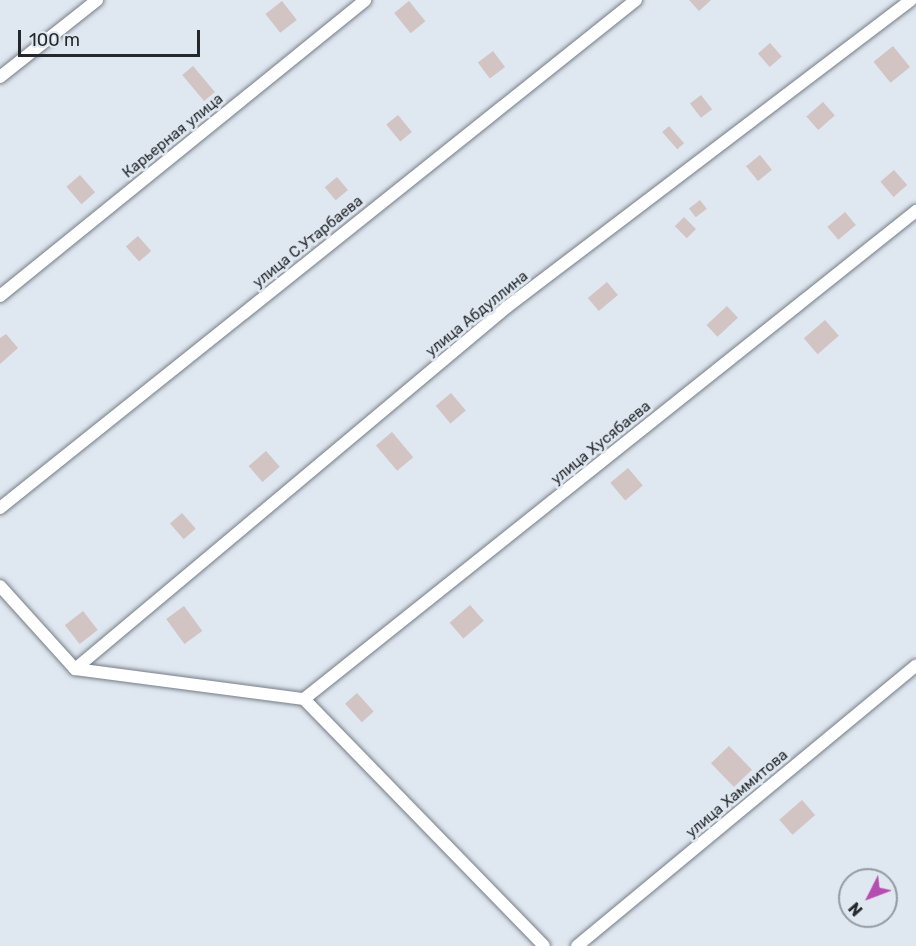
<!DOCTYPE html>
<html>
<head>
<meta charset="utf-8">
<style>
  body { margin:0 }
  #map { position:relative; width:916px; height:946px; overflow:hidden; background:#dfe7f0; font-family:Rubik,sans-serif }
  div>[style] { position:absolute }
  .building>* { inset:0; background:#d1c4c2; transform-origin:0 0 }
  .roads { filter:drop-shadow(0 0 2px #767d86) drop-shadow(0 0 2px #767d86) }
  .minor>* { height:12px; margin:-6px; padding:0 6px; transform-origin:6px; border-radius:6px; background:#fff }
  span { translate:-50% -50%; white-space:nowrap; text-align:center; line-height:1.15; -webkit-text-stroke:6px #dfe7f0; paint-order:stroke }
  .street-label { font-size:15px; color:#25282b }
  .north { position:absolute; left:838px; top:868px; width:60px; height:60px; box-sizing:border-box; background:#dfe7f0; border:2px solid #959ba1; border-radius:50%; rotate:228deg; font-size:16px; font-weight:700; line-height:24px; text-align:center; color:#25282b }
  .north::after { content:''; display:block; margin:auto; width:21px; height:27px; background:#b64db0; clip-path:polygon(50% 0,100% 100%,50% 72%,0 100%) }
  .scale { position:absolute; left:18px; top:30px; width:182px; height:27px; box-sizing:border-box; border:3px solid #25282b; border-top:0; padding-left:8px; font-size:18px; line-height:21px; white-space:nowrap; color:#25282b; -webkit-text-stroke:4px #dfe7f0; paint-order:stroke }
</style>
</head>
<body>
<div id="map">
  <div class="building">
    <div style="clip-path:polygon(689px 0,711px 0,699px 11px)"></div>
    <div style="left:282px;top:1px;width:24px;height:21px;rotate:52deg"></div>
    <div style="left:409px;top:1px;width:26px;height:19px;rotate:51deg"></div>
    <div style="left:770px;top:43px;width:18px;height:16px;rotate:49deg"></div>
    <div style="left:893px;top:46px;width:27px;height:25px;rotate:51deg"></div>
    <div style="left:493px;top:51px;width:20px;height:19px;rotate:53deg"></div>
    <div style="left:193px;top:66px;width:34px;height:14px;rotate:50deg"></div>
    <div style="left:701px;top:95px;width:18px;height:14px;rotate:52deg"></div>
    <div style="left:823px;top:102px;width:18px;height:22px;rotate:49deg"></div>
    <div style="left:398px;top:115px;width:22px;height:15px;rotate:51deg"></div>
    <div style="left:669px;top:126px;width:23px;height:9px;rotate:49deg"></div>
    <div style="left:760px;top:155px;width:19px;height:18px;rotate:51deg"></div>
    <div style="left:894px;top:170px;width:20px;height:18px;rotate:49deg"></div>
    <div style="left:80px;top:175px;width:23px;height:18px;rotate:49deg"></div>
    <div style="left:337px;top:177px;width:17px;height:16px;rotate:50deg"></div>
    <div style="left:700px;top:200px;width:11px;height:14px;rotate:52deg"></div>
    <div style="left:845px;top:212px;width:17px;height:23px;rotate:50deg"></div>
    <div style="left:684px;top:217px;width:17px;height:13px;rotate:45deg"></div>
    <div style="left:138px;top:236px;width:20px;height:16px;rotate:49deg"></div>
    <div style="left:607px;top:282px;width:17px;height:25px;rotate:50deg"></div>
    <div style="left:727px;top:306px;width:16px;height:28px;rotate:47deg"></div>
    <div style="left:825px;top:320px;width:21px;height:28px;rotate:49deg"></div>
    <div style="clip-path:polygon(6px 334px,18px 348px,0 364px,0 338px)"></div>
    <div style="left:451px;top:393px;width:23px;height:20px;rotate:50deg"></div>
    <div style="left:392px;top:432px;width:33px;height:21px;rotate:50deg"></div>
    <div style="left:266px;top:451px;width:21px;height:23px;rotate:49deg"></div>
    <div style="left:628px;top:468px;width:23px;height:23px;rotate:50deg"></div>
    <div style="left:182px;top:513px;width:21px;height:16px;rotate:49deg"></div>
    <div style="left:470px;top:605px;width:21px;height:27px;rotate:49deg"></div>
    <div style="left:184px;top:606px;width:31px;height:22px;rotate:54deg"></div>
    <div style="left:83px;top:611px;width:24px;height:23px;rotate:52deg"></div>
    <div style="left:357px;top:693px;width:25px;height:16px;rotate:48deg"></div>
    <div style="left:729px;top:746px;width:33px;height:25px;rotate:46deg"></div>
    <div style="left:802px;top:800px;width:20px;height:30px;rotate:49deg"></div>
  </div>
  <div class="roads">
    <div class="minor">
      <div style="left:0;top:77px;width:124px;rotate:-38.4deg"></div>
      <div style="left:0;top:296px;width:470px;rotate:-39deg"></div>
      <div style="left:0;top:508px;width:814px;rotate:-38.62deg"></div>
      <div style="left:0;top:586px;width:112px;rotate:47.9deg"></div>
      <div style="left:75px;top:669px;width:231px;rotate:7.5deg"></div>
      <div style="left:304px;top:699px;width:344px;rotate:45.8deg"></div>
      <div style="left:75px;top:669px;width:564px;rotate:-39.96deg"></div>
      <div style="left:507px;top:307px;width:507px;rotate:-37.23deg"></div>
      <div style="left:304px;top:699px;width:783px;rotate:-38.57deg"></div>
      <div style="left:577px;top:946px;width:440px;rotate:-39.6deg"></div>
    </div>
  </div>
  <div class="street-label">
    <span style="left:173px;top:136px;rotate:-39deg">Карьерная улица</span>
    <span style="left:308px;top:242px;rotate:-39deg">улица С.Утарбаева</span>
    <span style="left:477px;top:314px;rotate:-39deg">улица Абдуллина</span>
    <span style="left:601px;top:443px;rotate:-39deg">улица Хусябаева</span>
    <span style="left:737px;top:794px;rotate:-40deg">улица Хаммитова</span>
  </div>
  <div class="north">N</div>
  <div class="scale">100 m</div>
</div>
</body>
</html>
